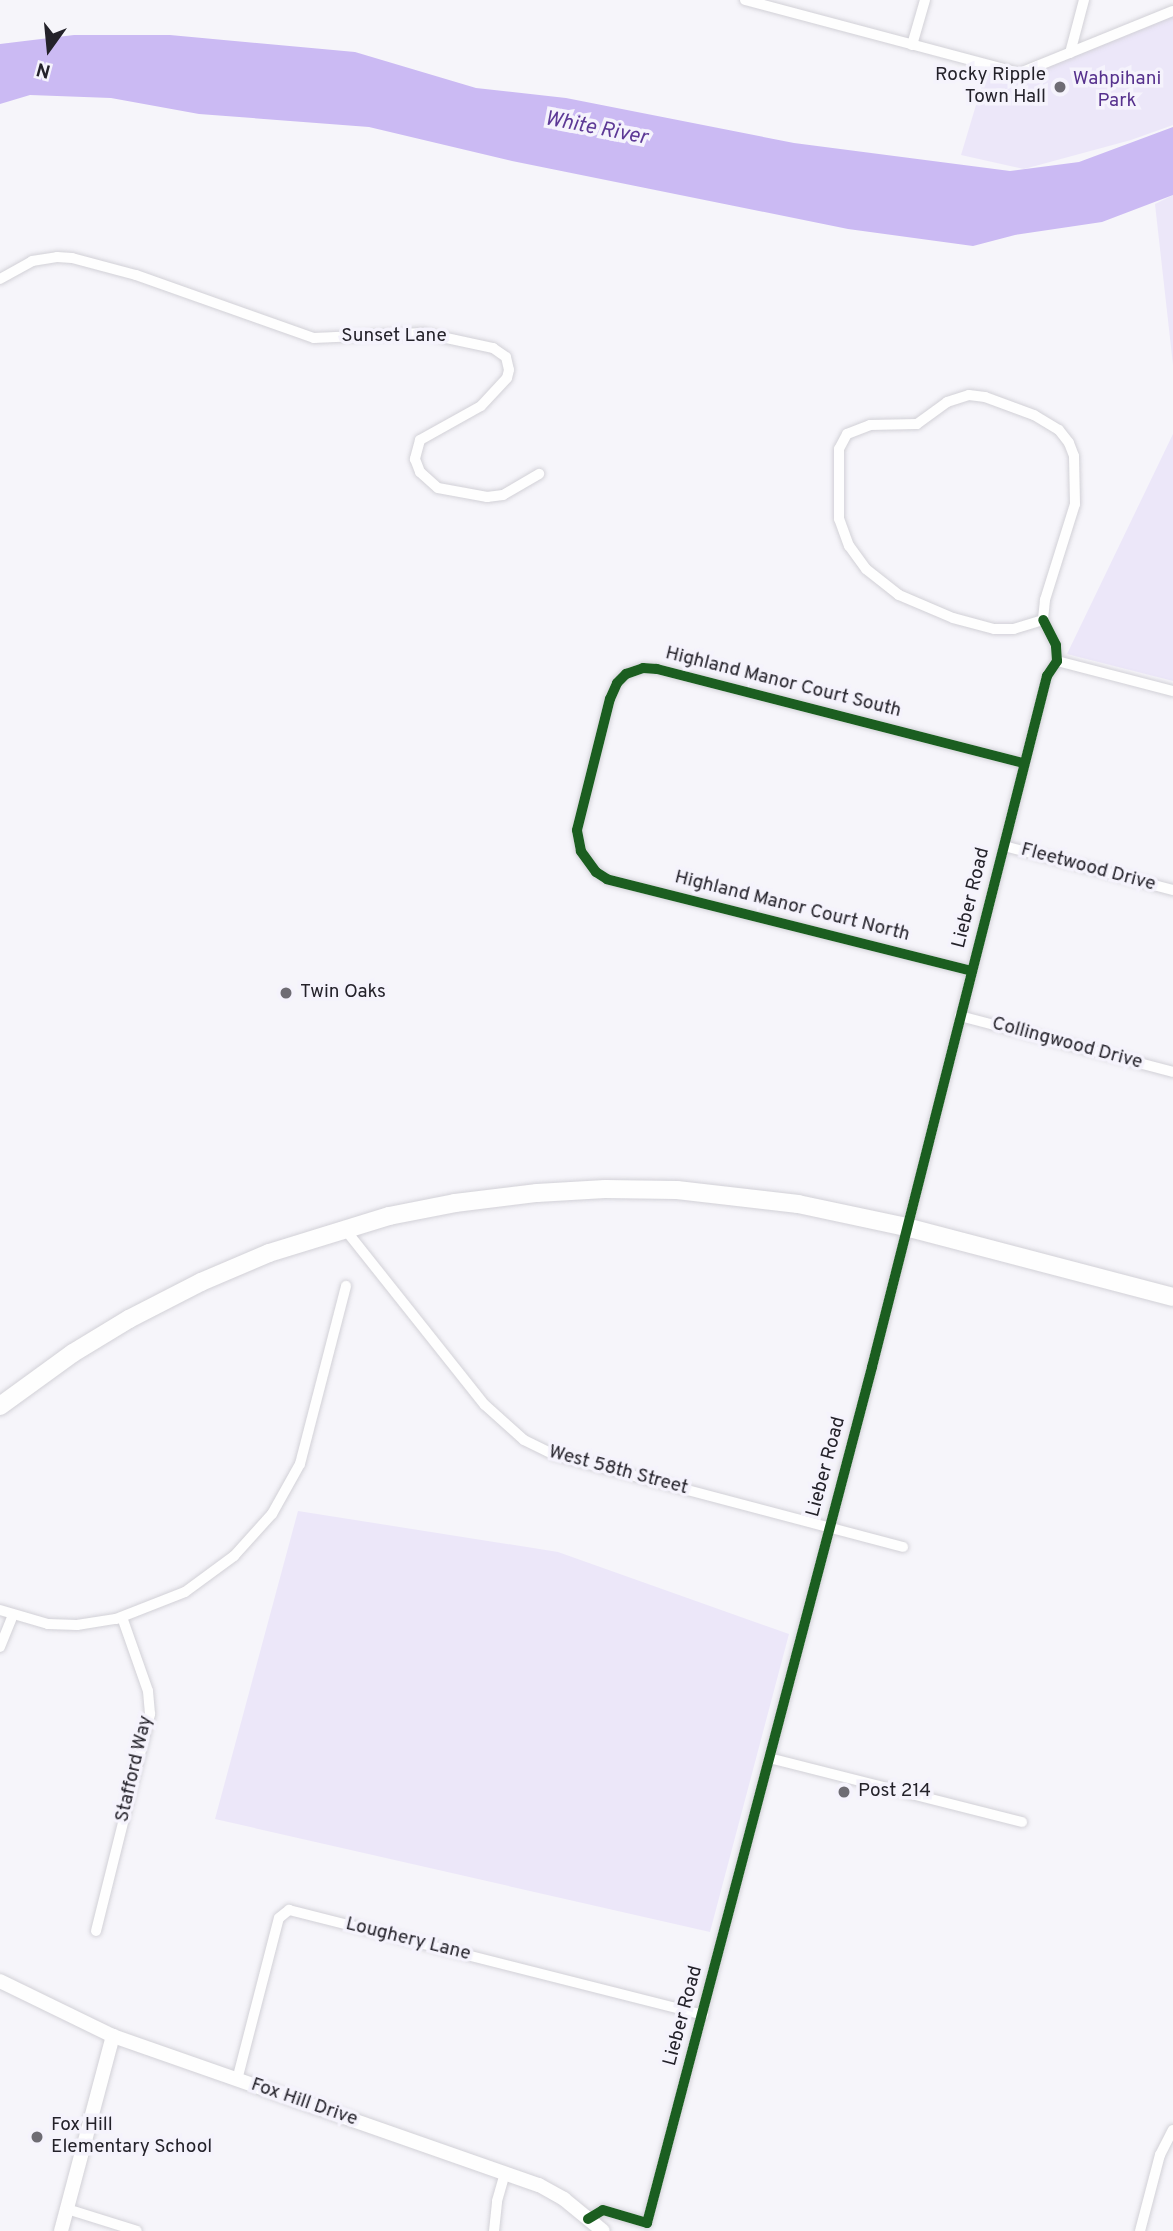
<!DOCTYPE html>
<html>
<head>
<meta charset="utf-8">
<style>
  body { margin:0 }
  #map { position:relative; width:1173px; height:2231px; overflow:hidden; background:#f6f5fa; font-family:Overpass,sans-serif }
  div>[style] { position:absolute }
  .green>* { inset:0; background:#ece7f9 }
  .water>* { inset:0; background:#cbbaf3 }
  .roads { filter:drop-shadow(0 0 2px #d2d1d7) drop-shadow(0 0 2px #d2d1d7) }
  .minor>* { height:10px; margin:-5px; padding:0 5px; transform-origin:5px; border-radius:5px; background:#fefefe }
  .tertiary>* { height:14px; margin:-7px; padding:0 7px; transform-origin:7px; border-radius:7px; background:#fefefe }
  .primary>* { height:18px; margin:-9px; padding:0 9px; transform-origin:9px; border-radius:9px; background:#fefefe }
  .cycleway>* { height:10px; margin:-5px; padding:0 5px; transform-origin:5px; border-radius:5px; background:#1b5e20 }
  .dots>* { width:19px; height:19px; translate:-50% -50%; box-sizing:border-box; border:4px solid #f5f3fc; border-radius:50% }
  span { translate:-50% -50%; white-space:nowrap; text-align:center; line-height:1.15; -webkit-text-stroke:7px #f5f3fc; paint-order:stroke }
  .poi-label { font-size:19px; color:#24222a }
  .right { translate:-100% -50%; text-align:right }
  .left { translate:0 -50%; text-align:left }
  .park-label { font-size:19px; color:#56318d }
  .street-label { font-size:19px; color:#24222a }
  .water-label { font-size:21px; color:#5d3996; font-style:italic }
  .north { position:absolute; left:14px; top:14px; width:70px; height:70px; -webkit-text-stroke:5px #f5f3fc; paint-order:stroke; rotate:195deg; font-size:19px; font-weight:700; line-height:28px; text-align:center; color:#24222a }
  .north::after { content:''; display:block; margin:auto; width:24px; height:32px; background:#24222a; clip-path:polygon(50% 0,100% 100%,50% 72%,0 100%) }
</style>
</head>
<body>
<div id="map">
  <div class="green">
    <div style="clip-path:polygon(1173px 14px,1173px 125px,1131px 140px,1024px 169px,961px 155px,988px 65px,1020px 73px)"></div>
    <div style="clip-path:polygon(1173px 195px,1173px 365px,1155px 204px)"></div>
    <div style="clip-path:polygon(1173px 434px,1173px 681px,1067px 654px)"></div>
    <div style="clip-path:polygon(298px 1511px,558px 1552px,789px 1634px,710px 1932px,215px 1819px)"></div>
  </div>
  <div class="water">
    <div style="clip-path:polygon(74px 35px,170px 35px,355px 52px,476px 88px,566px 98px,794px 143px,1010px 171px,1079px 162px,1173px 127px,1173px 195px,1102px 222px,1015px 235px,973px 246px,848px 229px,512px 161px,369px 127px,199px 114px,111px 98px,30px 95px,0 104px,0 44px)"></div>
  </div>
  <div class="roads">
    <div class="minor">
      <div style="left:745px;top:0;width:285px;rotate:14.9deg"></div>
      <div style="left:1020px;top:73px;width:165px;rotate:-22.1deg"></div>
      <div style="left:912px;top:45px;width:47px;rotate:-73.9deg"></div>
      <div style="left:1070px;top:53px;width:55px;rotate:-75.2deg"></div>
      <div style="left:0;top:279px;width:37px;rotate:-29deg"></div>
      <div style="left:32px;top:261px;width:25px;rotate:-9deg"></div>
      <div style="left:57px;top:257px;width:15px;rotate:4deg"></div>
      <div style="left:72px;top:258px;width:66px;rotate:14.9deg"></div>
      <div style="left:136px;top:275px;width:189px;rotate:19.5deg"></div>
      <div style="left:314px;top:338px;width:109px;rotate:-2.6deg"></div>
      <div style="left:423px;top:333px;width:72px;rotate:12.1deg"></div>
      <div style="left:493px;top:348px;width:16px;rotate:35deg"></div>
      <div style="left:506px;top:357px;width:13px;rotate:77deg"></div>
      <div style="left:509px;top:370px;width:8px;rotate:104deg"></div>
      <div style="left:507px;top:378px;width:38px;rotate:133deg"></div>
      <div style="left:481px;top:406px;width:70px;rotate:150.9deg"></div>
      <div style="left:420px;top:440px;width:20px;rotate:105deg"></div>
      <div style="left:415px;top:459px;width:14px;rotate:69deg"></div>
      <div style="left:420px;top:472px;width:24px;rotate:42deg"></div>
      <div style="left:438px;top:488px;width:50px;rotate:10.4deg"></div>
      <div style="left:487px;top:497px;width:16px;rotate:-7deg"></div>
      <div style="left:503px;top:495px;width:42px;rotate:-30.3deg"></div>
      <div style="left:969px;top:395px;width:16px;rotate:7deg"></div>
      <div style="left:985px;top:397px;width:52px;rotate:20.2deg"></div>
      <div style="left:1034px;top:415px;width:29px;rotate:31deg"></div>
      <div style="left:1059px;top:430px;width:16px;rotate:52deg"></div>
      <div style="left:1069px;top:443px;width:14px;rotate:69deg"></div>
      <div style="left:1074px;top:456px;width:48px;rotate:88.8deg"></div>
      <div style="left:1075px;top:504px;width:101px;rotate:107.4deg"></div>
      <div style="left:1045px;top:600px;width:20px;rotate:96deg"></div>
      <div style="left:1043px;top:620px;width:30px;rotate:163deg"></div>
      <div style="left:1014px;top:629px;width:20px;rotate:180deg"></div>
      <div style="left:994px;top:629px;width:42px;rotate:-165deg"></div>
      <div style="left:953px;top:618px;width:59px;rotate:-156.9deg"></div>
      <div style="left:899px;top:595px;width:42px;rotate:-141.8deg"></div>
      <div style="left:866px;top:569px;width:29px;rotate:-126deg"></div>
      <div style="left:849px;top:546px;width:29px;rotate:-110deg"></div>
      <div style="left:839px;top:519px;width:70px;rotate:-90deg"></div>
      <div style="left:839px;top:449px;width:17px;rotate:-62deg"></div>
      <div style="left:847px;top:434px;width:25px;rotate:-21deg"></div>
      <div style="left:870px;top:425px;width:47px;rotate:-1.2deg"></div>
      <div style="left:917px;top:424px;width:37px;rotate:-36deg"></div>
      <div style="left:947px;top:402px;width:23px;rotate:-18deg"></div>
      <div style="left:1057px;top:661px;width:120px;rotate:14.5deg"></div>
      <div style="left:1004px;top:846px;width:175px;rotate:14.6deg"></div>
      <div style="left:972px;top:971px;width:376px;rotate:-165.9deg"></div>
      <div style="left:607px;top:879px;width:13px;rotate:-148deg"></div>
      <div style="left:596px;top:872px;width:26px;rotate:-126deg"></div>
      <div style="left:581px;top:851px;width:21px;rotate:-101deg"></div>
      <div style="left:577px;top:830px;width:135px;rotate:-75.9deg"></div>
      <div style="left:610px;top:699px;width:17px;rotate:-66deg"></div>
      <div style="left:617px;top:683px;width:13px;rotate:-45deg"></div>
      <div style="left:626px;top:674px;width:18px;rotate:-19deg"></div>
      <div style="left:643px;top:668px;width:14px;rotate:4deg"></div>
      <div style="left:657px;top:669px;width:379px;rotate:14.4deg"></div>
      <div style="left:960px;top:1016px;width:220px;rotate:14.7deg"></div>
      <div style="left:344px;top:1228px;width:226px;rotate:51.5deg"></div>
      <div style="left:485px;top:1405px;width:52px;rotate:41.9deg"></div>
      <div style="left:524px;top:1440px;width:34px;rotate:26deg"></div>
      <div style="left:555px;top:1455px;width:360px;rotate:14.8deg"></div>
      <div style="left:0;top:1610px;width:50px;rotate:16.3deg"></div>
      <div style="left:48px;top:1624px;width:29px;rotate:2deg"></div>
      <div style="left:77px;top:1625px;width:39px;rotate:-9deg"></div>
      <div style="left:116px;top:1619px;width:74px;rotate:-21.4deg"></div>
      <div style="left:185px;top:1592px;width:61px;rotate:-36.3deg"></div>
      <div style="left:234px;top:1556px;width:57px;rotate:-47.9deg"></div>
      <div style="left:272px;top:1514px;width:57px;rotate:-60.8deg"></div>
      <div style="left:300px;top:1464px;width:184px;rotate:-75.5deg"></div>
      <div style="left:0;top:1647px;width:35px;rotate:-68deg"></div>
      <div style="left:769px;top:1758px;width:261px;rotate:14.2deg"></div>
      <div style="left:96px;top:1931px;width:224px;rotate:-76deg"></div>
      <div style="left:150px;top:1714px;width:23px;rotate:-95deg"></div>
      <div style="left:148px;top:1691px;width:78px;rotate:-109.4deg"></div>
      <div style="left:237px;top:2080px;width:167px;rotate:-75.5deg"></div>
      <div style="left:279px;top:1918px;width:13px;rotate:-39deg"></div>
      <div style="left:289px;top:1910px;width:427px;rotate:14.2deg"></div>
      <div style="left:67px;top:2209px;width:73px;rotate:17.4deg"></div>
      <div style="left:588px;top:2219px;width:17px;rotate:-31deg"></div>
      <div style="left:603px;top:2210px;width:46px;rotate:16.5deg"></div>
      <div style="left:647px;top:2223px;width:885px;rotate:-75.27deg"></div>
      <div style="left:872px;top:1367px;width:713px;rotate:-75.79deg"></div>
      <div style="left:1047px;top:676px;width:18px;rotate:-56deg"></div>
      <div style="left:1057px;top:661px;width:16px;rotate:-94deg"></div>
      <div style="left:1056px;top:645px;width:28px;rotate:-117deg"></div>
      <div style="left:494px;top:2231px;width:30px;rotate:-84deg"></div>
      <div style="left:497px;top:2201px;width:29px;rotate:-74deg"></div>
      <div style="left:1140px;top:2231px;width:79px;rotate:-75.3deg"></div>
      <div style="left:1160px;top:2155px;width:28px;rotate:-63deg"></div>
    </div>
    <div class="tertiary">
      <div style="left:0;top:1981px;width:126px;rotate:26deg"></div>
      <div style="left:113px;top:2036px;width:451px;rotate:19.3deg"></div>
      <div style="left:539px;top:2185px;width:29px;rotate:29deg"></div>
      <div style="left:564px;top:2199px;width:50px;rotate:39.4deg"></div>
      <div style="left:61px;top:2231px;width:202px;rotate:-75.1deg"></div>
    </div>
    <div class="primary">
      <div style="left:0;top:1406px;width:90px;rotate:-36deg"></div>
      <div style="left:73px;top:1353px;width:66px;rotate:-31.3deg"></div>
      <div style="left:129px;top:1319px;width:81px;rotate:-27.2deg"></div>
      <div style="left:201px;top:1282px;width:74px;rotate:-23.1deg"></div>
      <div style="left:269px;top:1253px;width:126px;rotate:-17.1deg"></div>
      <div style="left:389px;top:1216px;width:67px;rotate:-11.1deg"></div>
      <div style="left:455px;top:1203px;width:83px;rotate:-7deg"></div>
      <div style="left:537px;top:1193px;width:68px;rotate:-3.4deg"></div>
      <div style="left:605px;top:1189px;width:72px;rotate:0.8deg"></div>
      <div style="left:677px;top:1190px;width:122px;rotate:6.6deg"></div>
      <div style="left:798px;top:1204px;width:110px;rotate:12deg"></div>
      <div style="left:906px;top:1227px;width:276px;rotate:14.7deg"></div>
    </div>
  </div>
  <div class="cycleway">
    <div style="left:972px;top:971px;width:376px;rotate:-165.9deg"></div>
    <div style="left:607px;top:879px;width:13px;rotate:-148deg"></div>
    <div style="left:596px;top:872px;width:26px;rotate:-126deg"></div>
    <div style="left:581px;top:851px;width:21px;rotate:-101deg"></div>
    <div style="left:577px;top:830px;width:135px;rotate:-75.9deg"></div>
    <div style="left:610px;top:699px;width:17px;rotate:-66deg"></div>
    <div style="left:617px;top:683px;width:13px;rotate:-45deg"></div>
    <div style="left:626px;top:674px;width:18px;rotate:-19deg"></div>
    <div style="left:643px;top:668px;width:14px;rotate:4deg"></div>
    <div style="left:657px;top:669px;width:379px;rotate:14.4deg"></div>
    <div style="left:588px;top:2219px;width:17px;rotate:-31deg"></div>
    <div style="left:603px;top:2210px;width:46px;rotate:16.5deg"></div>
    <div style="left:647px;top:2223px;width:885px;rotate:-75.27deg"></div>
    <div style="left:872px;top:1367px;width:713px;rotate:-75.79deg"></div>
    <div style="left:1047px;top:676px;width:18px;rotate:-56deg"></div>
    <div style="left:1057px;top:661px;width:16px;rotate:-94deg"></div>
    <div style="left:1056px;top:645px;width:28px;rotate:-117deg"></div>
  </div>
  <div class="dots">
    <div style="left:1060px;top:87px;background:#6e6c73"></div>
    <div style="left:286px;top:993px;background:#6e6c73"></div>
    <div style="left:844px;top:1792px;background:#6e6c73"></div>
    <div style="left:37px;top:2137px;background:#6e6c73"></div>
  </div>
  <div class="poi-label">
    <span class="right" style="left:1046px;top:87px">Rocky Ripple<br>Town Hall</span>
    <span class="left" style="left:300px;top:993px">Twin Oaks</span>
    <span class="left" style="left:858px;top:1792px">Post 214</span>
    <span class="left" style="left:51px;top:2137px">Fox Hill<br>Elementary School</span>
  </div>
  <div class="park-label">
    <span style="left:1117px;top:91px">Wahpihani<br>Park</span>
  </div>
  <div class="street-label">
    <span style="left:394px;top:337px">Sunset Lane</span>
    <span style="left:783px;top:683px;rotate:14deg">Highland Manor Court South</span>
    <span style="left:1088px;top:868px;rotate:15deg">Fleetwood Drive</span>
    <span style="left:972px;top:898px;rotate:-76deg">Lieber Road</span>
    <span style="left:792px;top:907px;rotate:14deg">Highland Manor Court North</span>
    <span style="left:1067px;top:1044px;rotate:15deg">Collingwood Drive</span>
    <span style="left:827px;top:1467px;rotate:-75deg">Lieber Road</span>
    <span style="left:618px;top:1471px;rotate:15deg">West 58th Street</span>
    <span style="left:135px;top:1769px;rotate:-77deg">Stafford Way</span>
    <span style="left:408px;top:1940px;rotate:14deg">Loughery Lane</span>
    <span style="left:684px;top:2016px;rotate:-75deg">Lieber Road</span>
    <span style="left:304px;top:2103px;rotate:19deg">Fox Hill Drive</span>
  </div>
  <div class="water-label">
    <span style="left:596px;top:129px;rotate:11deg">White River</span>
  </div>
  <div class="north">N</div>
</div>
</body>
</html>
